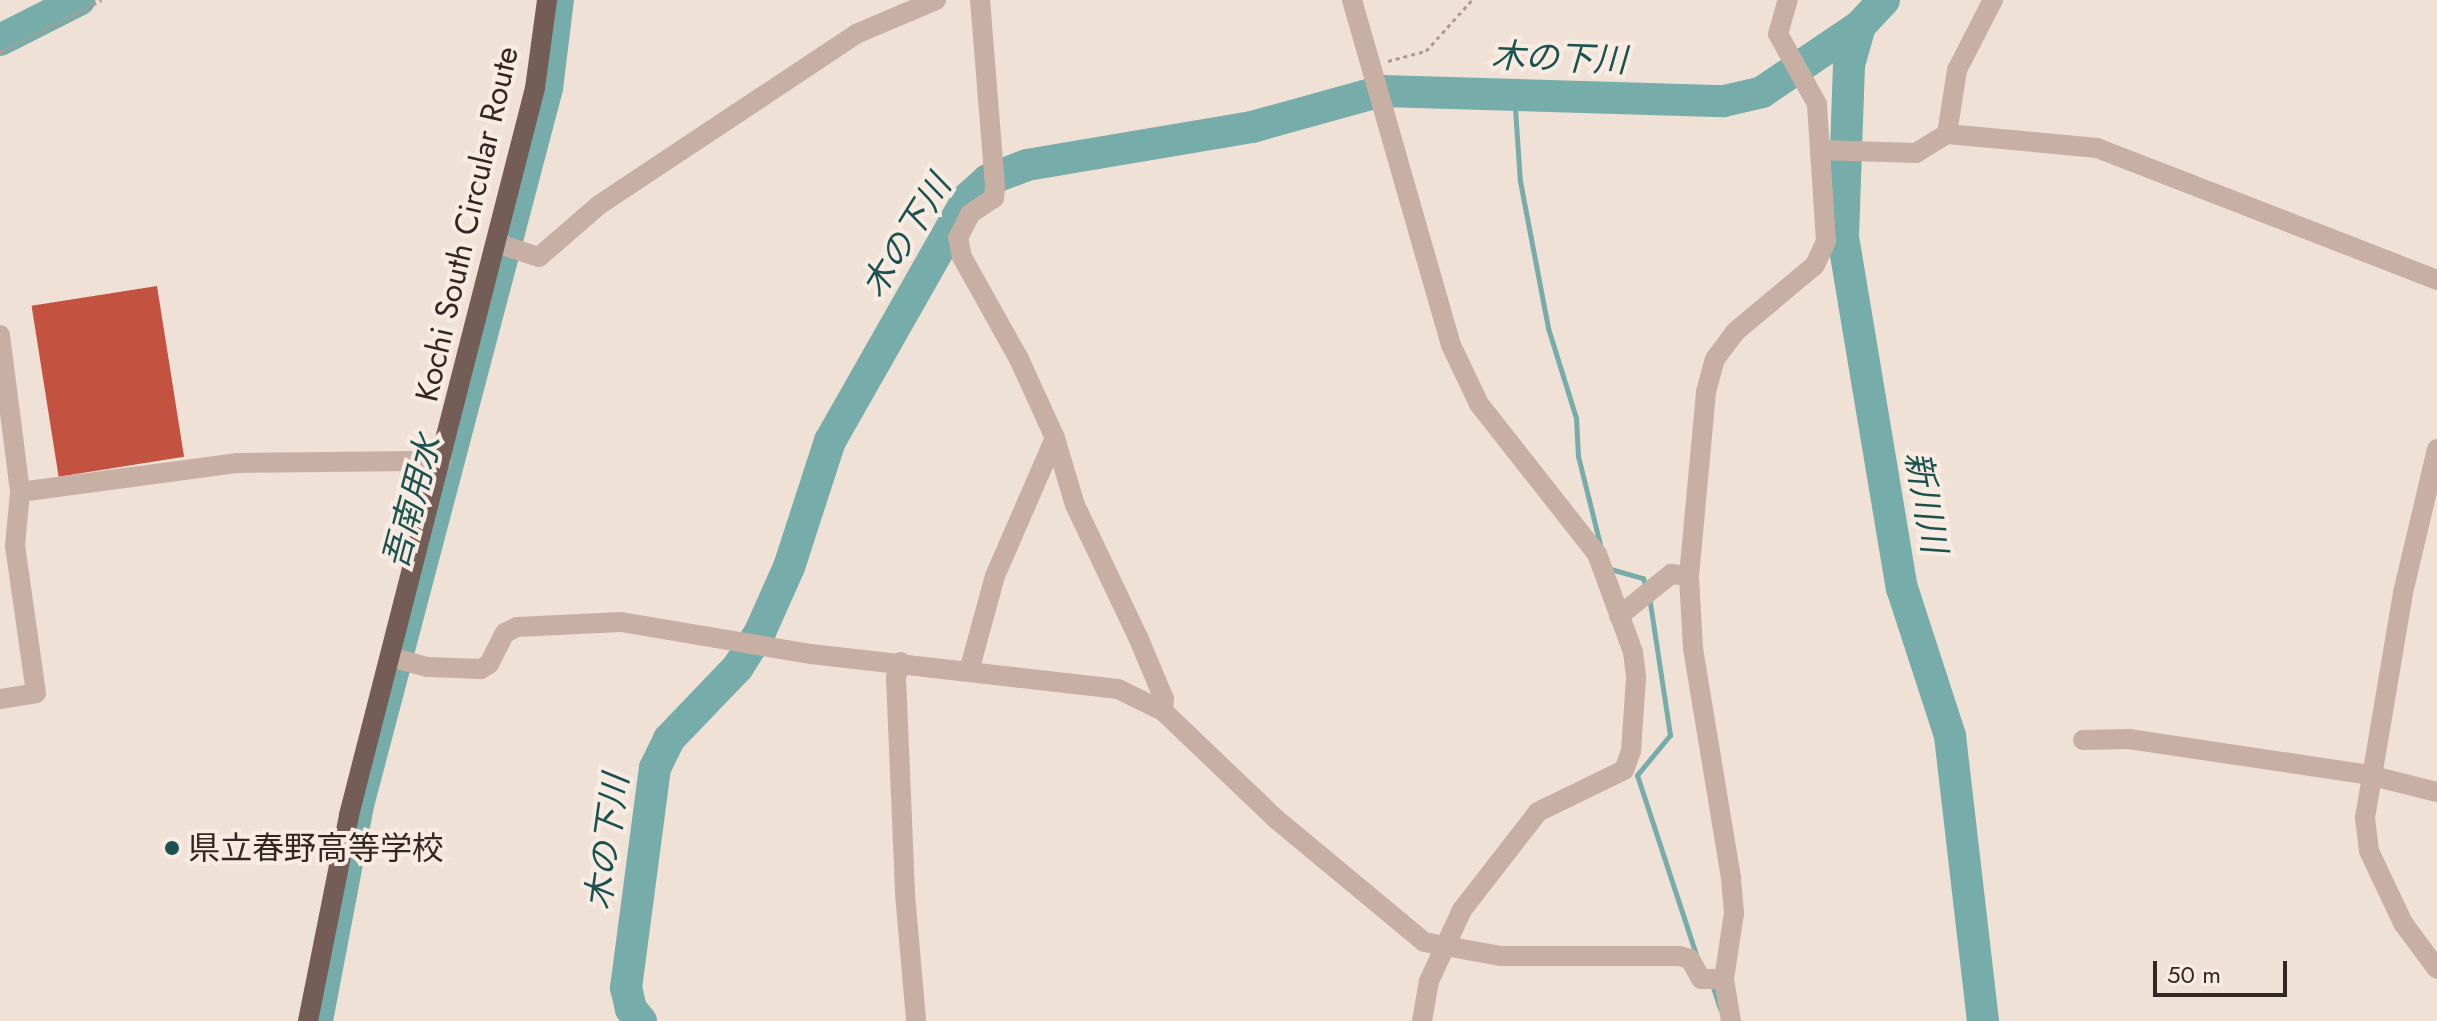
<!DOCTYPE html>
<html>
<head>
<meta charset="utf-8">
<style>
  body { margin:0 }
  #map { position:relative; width:2437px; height:1021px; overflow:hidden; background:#f0e1d6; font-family:Jost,"Noto Sans JP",sans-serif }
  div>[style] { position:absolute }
  .stream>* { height:5px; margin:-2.5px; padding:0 2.5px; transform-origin:2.5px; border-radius:2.5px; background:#76aca9 }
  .canal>* { height:18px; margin:-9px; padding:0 9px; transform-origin:9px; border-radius:9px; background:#76aca9 }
  .river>* { height:32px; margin:-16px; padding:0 16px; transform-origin:16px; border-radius:16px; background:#76aca9 }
  .building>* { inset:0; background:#c45240; transform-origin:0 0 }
  .path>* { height:3px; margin-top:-1.5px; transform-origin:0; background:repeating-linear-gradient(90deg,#b3998d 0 4px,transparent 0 8px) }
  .minor>* { height:20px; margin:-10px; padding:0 10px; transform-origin:10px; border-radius:10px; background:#c7b0a3 }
  .major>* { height:20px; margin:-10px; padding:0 10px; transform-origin:10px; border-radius:10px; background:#745d56 }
  .dots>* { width:22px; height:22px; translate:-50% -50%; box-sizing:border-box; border:4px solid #f8ece2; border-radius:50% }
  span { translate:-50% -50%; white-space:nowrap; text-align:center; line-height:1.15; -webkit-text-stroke:8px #f8ece2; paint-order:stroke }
  .street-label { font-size:32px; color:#322725 }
  .poi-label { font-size:32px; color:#322725 }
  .left { translate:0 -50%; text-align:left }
  .water-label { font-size:34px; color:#1b5250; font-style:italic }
  .scale { position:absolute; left:2153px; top:961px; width:134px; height:36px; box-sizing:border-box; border:4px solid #322725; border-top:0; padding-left:10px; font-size:24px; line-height:28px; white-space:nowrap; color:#322725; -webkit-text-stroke:6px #f8ece2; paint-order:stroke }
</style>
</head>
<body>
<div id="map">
  <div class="stream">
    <div style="left:1514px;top:94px;width:87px;rotate:86.1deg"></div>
    <div style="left:1520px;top:181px;width:150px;rotate:79.2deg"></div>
    <div style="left:1548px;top:328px;width:94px;rotate:72.7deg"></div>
    <div style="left:1576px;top:418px;width:38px;rotate:87deg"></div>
    <div style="left:1578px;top:456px;width:91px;rotate:76deg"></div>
    <div style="left:1607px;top:568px;width:37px;rotate:16deg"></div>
    <div style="left:1643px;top:578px;width:9px;rotate:72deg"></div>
    <div style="left:1649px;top:596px;width:141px;rotate:81.4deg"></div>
    <div style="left:1670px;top:735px;width:52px;rotate:129.5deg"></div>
    <div style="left:1637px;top:775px;width:188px;rotate:71.8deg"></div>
    <div style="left:1712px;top:984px;width:26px;rotate:72deg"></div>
  </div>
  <div class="canal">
    <div style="left:324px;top:1021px;width:219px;rotate:-79.2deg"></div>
    <div style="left:365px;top:806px;width:741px;rotate:-75.23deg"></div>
    <div style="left:554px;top:89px;width:90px;rotate:-83deg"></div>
  </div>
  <div class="river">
    <div style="left:1884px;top:0;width:35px;rotate:133deg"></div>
    <div style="left:1860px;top:26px;width:41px;rotate:105.8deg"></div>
    <div style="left:1849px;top:65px;width:172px;rotate:92deg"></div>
    <div style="left:1843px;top:237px;width:356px;rotate:80.5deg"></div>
    <div style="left:1902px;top:588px;width:156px;rotate:72deg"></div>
    <div style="left:1950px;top:736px;width:287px;rotate:83.4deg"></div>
    <div style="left:0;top:40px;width:89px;rotate:-26.9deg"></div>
    <div style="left:641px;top:1021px;width:16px;rotate:-130deg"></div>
    <div style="left:631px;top:1009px;width:22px;rotate:-103deg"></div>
    <div style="left:626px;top:988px;width:222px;rotate:-82.5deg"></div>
    <div style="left:655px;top:768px;width:32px;rotate:-64deg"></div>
    <div style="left:669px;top:739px;width:100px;rotate:-46.2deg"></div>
    <div style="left:738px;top:667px;width:41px;rotate:-57.8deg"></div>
    <div style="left:760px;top:632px;width:71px;rotate:-66deg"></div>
    <div style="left:789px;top:567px;width:133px;rotate:-72deg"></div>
    <div style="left:830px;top:441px;width:279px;rotate:-60.4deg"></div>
    <div style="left:968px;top:198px;width:27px;rotate:-42deg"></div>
    <div style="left:988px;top:180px;width:42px;rotate:-21deg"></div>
    <div style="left:1027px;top:165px;width:228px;rotate:-9.6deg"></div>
    <div style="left:1252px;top:127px;width:135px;rotate:-15.5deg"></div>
    <div style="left:1382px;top:91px;width:342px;rotate:1.7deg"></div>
    <div style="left:1724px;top:101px;width:39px;rotate:-13deg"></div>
    <div style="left:1762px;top:92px;width:118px;rotate:-34deg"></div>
  </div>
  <div class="building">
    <div style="left:157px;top:286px;width:173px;height:127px;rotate:81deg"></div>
  </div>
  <div class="path">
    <div style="left:0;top:52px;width:114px;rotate:-27deg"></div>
    <div style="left:1388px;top:61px;width:39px;rotate:-15deg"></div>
    <div style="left:1426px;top:51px;width:69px;rotate:-48deg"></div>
  </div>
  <div class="minor">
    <div style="left:1352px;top:0;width:359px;rotate:74deg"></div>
    <div style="left:1451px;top:345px;width:65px;rotate:64.6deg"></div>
    <div style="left:1479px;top:404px;width:191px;rotate:51.8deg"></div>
    <div style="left:1597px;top:554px;width:104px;rotate:69.8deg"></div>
    <div style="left:1633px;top:652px;width:26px;rotate:83deg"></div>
    <div style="left:1636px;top:678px;width:73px;rotate:93.9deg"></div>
    <div style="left:1631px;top:751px;width:20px;rotate:110deg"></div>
    <div style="left:1624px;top:770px;width:96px;rotate:154deg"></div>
    <div style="left:1538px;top:812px;width:124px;rotate:127.8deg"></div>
    <div style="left:1462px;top:910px;width:78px;rotate:114.9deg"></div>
    <div style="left:1429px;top:981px;width:41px;rotate:99.9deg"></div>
    <div style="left:1947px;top:134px;width:65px;rotate:-81.1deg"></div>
    <div style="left:1957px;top:70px;width:79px;rotate:-62.8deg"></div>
    <div style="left:1820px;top:150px;width:96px;rotate:1.8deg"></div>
    <div style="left:1916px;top:153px;width:36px;rotate:-32deg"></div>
    <div style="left:1947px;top:134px;width:151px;rotate:5.3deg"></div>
    <div style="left:2097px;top:148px;width:365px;rotate:21.2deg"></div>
    <div style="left:496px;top:243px;width:45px;rotate:18deg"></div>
    <div style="left:539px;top:257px;width:79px;rotate:-40.9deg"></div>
    <div style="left:599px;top:205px;width:309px;rotate:-33.6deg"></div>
    <div style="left:856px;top:34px;width:87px;rotate:-23deg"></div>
    <div style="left:0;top:335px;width:158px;rotate:82.7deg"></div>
    <div style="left:1055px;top:438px;width:70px;rotate:73.4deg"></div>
    <div style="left:1075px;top:505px;width:146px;rotate:64.5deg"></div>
    <div style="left:1138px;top:637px;width:67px;rotate:67.2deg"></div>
    <div style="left:1164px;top:699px;width:12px;rotate:95deg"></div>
    <div style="left:2437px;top:449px;width:148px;rotate:103.3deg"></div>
    <div style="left:2403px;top:593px;width:228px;rotate:99.6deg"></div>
    <div style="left:2365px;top:818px;width:33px;rotate:83deg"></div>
    <div style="left:2369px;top:851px;width:80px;rotate:64.7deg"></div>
    <div style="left:2403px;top:923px;width:57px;rotate:53.5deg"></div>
    <div style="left:1619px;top:616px;width:67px;rotate:-38.9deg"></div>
    <div style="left:1671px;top:574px;width:18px;rotate:6deg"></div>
    <div style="left:390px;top:657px;width:39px;rotate:15deg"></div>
    <div style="left:428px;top:667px;width:53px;rotate:2.2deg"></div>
    <div style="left:481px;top:669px;width:9px;rotate:-32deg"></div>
    <div style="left:489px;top:664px;width:35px;rotate:-63deg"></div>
    <div style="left:505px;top:633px;width:13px;rotate:-27deg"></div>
    <div style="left:517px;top:627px;width:104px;rotate:-2.8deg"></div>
    <div style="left:621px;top:622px;width:193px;rotate:9.6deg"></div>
    <div style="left:811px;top:654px;width:309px;rotate:6.5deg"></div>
    <div style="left:1118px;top:689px;width:50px;rotate:26.1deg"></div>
    <div style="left:1163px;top:711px;width:156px;rotate:43.7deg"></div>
    <div style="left:1276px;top:819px;width:192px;rotate:39.7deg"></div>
    <div style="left:1424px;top:942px;width:77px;rotate:10.4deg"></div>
    <div style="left:1500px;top:956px;width:179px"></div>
    <div style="left:1679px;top:956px;width:11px;rotate:15deg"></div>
    <div style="left:1690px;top:959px;width:23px;rotate:61deg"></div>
    <div style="left:1701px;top:979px;width:23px"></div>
    <div style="left:901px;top:662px;width:16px;rotate:108deg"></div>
    <div style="left:896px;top:677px;width:217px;rotate:87.6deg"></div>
    <div style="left:905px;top:894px;width:127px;rotate:85deg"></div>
    <div style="left:969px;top:671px;width:98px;rotate:-74.7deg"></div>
    <div style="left:995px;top:576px;width:150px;rotate:-66.5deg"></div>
    <div style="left:1055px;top:438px;width:87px;rotate:-114.5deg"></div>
    <div style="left:1019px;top:359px;width:117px;rotate:-119.2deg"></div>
    <div style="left:962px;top:257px;width:19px;rotate:-102deg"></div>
    <div style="left:958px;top:238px;width:27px;rotate:-63deg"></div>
    <div style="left:970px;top:214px;width:29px;rotate:-34deg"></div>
    <div style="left:994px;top:198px;width:12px;rotate:-85deg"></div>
    <div style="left:995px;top:186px;width:187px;rotate:-94.6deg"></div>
    <div style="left:0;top:699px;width:36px;rotate:-9deg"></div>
    <div style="left:36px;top:693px;width:148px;rotate:-98.1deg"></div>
    <div style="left:15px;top:546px;width:54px;rotate:-84.7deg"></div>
    <div style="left:20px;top:492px;width:220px;rotate:-7.6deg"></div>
    <div style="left:238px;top:463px;width:203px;rotate:-0.6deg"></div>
    <div style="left:2083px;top:740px;width:46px;rotate:-1.2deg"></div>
    <div style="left:2129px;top:739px;width:243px;rotate:8.5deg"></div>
    <div style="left:2369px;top:775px;width:70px;rotate:14deg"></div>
    <div style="left:1731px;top:1021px;width:43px;rotate:-99.5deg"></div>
    <div style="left:1724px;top:979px;width:67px;rotate:-81.4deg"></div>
    <div style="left:1734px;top:913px;width:35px;rotate:-95deg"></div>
    <div style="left:1731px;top:878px;width:233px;rotate:-99.4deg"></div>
    <div style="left:1693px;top:648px;width:72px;rotate:-93.2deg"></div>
    <div style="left:1689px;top:576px;width:185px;rotate:-84.7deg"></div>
    <div style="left:1706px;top:392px;width:34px;rotate:-75deg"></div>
    <div style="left:1715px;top:359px;width:34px;rotate:-53deg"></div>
    <div style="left:1735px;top:332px;width:104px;rotate:-39.9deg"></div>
    <div style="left:1815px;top:265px;width:26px;rotate:-65deg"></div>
    <div style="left:1826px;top:241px;width:137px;rotate:-93.8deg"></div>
    <div style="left:1817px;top:104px;width:80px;rotate:-119.1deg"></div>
    <div style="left:1778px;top:34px;width:35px;rotate:-74deg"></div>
  </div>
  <div class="major">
    <div style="left:308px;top:1021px;width:210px;rotate:-78.7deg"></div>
    <div style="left:349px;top:815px;width:750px;rotate:-75.65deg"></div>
    <div style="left:535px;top:88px;width:89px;rotate:-82.2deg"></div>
  </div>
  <div class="dots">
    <div style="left:172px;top:848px;background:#1b5250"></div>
  </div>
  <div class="street-label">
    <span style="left:467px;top:224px;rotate:-77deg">Kochi South Circular Route</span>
  </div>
  <div class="poi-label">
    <span class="left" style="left:188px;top:848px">県立春野高等学校</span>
  </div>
  <div class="water-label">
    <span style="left:1559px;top:58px;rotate:2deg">木の下川</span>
    <span style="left:906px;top:236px;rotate:-58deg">木の下川</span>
    <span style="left:412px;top:502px;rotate:-75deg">吾南用水</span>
    <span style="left:1926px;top:502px;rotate:80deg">新川川</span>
    <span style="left:607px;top:842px;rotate:-82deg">木の下川</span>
  </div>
  <div class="scale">50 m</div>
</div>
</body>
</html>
